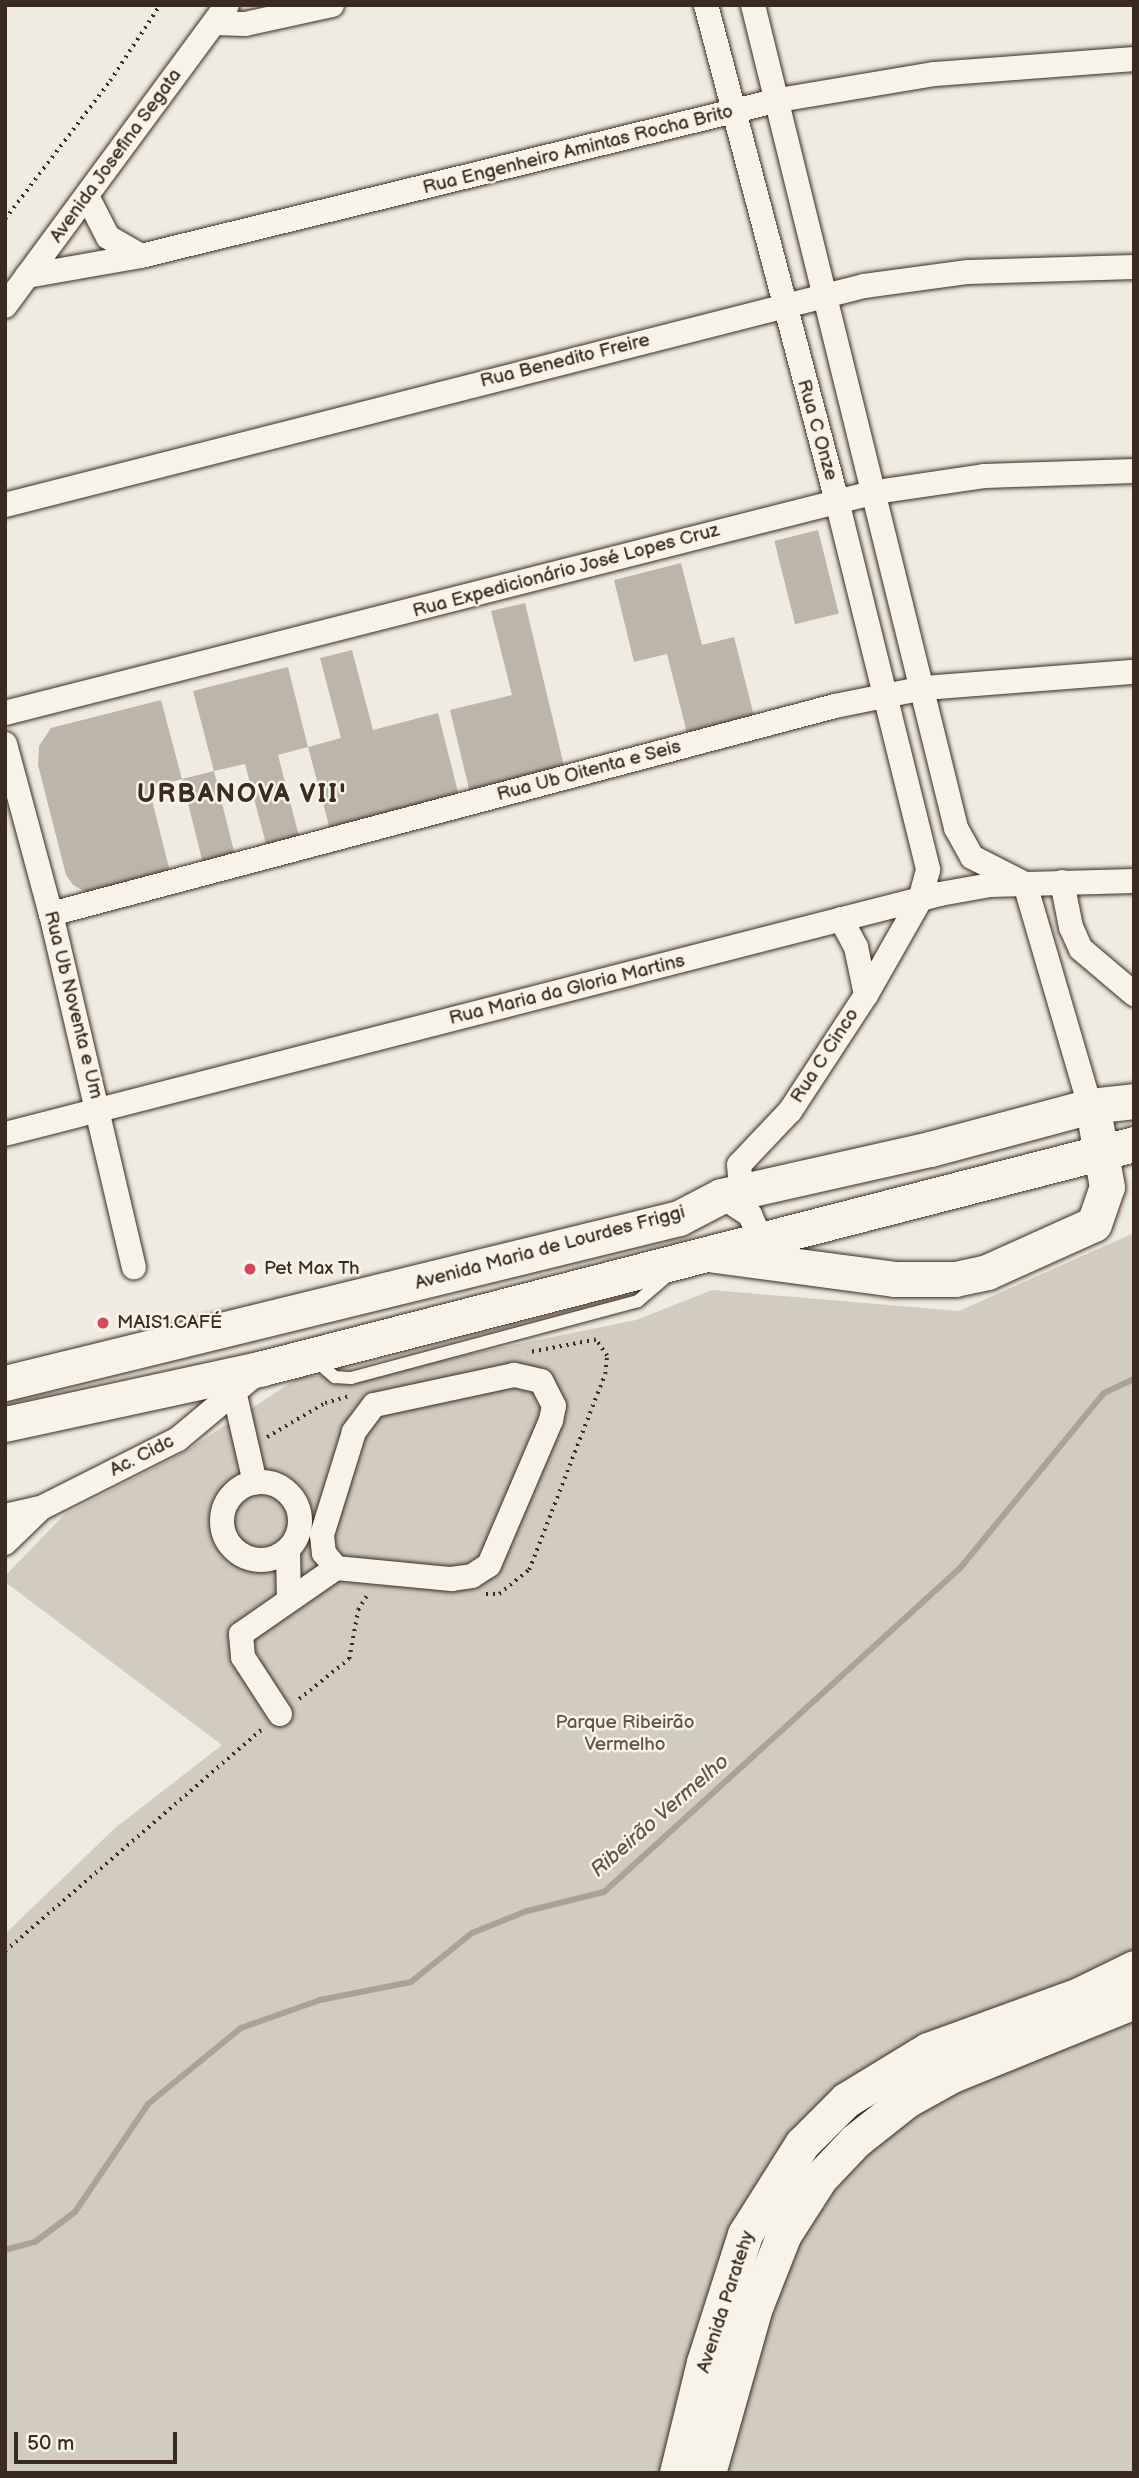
<!DOCTYPE html>
<html>
<head>
<meta charset="utf-8">
<style>
  body { margin:0 }
  #map { position:relative; width:1139px; height:2478px; overflow:hidden; background:#efebe0; font-family:"Balsamiq Sans",sans-serif }
  div>[style] { position:absolute }
  .green>* { inset:0; background:#d1cbc0 }
  .stream>* { height:6px; margin:-3px; padding:0 3px; transform-origin:3px; border-radius:3px; background:#aaa296 }
  .building>* { inset:0; background:#bdb5aa; transform-origin:0 0 }
  .path>* { height:3.5px; margin-top:-1.75px; transform-origin:0; background:repeating-linear-gradient(90deg,#3b2a1e 0 2px,transparent 0 7px) }
  .roads { filter:drop-shadow(0 0 2px #3b2a1e) drop-shadow(0 0 2px #3b2a1e) }
  .lane>* { height:12px; margin:-6px; padding:0 6px; transform-origin:6px; border-radius:6px; background:#f7f3e8 }
  .street>* { height:24px; margin:-12px; padding:0 12px; transform-origin:12px; border-radius:12px; background:#f7f3e8 }
  .street>.ring { margin:-12px; padding:0; box-sizing:content-box; background:none; border:24px solid #f7f3e8; border-radius:50% }
  .secondary>* { height:35px; margin:-17.5px; padding:0 17.5px; transform-origin:17.5px; border-radius:17.5px; background:#f7f3e8 }
  .dots>* { width:19px; height:19px; translate:-50% -50%; box-sizing:border-box; border:4px solid #f7f3e8; border-radius:50% }
  span { translate:-50% -50%; white-space:nowrap; text-align:center; line-height:1.15; -webkit-text-stroke:5px #f7f3e8; paint-order:stroke }
  .street-label { font-size:19px; color:#3b2a1e }
  .poi-label { font-size:19px; color:#3b2a1e }
  .left { translate:0 -50%; text-align:left }
  .park-label { font-size:19px; color:#605246 }
  .water-label { font-size:21px; color:#625448; font-style:italic }
  .district-label { font-size:26px; color:#3b2a1e; font-weight:700; letter-spacing:2px }
  .frame { position:absolute; inset:0; border:7px solid #3b2a1e; pointer-events:none }
  .scale { position:absolute; left:14px; top:2432px; width:163px; height:32px; box-sizing:border-box; border:4px solid #3b2a1e; border-top:0; padding-left:9px; font-size:21px; line-height:24px; white-space:nowrap; color:#3b2a1e; -webkit-text-stroke:5px #f7f3e8; paint-order:stroke }
</style>
</head>
<body>
<div id="map">
  <div class="green">
    <div style="clip-path:polygon(1134px 1233px,1134px 2473px,5px 2473px,5px 1934px,115px 1828px,222px 1745px,5px 1582px,5px 1576px,65px 1514px,183px 1453px,301px 1376px,361px 1376px,636px 1320px,712px 1290px,959px 1311px)"></div>
  </div>
  <div class="stream">
    <div style="left:5px;top:2250px;width:31px;rotate:-15deg"></div>
    <div style="left:35px;top:2242px;width:50px;rotate:-36.9deg"></div>
    <div style="left:75px;top:2212px;width:130px;rotate:-55.9deg"></div>
    <div style="left:148px;top:2104px;width:120px;rotate:-39.3deg"></div>
    <div style="left:241px;top:2028px;width:84px;rotate:-19.5deg"></div>
    <div style="left:320px;top:2000px;width:93px;rotate:-11.2deg"></div>
    <div style="left:411px;top:1982px;width:78px;rotate:-38.8deg"></div>
    <div style="left:472px;top:1933px;width:59px;rotate:-21.8deg"></div>
    <div style="left:527px;top:1911px;width:79px;rotate:-13.9deg"></div>
    <div style="left:604px;top:1892px;width:483px;rotate:-42.3deg"></div>
    <div style="left:961px;top:1567px;width:225px;rotate:-50.6deg"></div>
    <div style="left:1104px;top:1393px;width:33px;rotate:-25deg"></div>
  </div>
  <div class="building">
    <div style="left:818px;top:530px;width:86px;height:45px;rotate:76deg"></div>
    <div style="clip-path:polygon(681px 563px,702px 645px,734px 637px,754px 716px,687px 733px,667px 654px,634px 662px,614px 580px)"></div>
    <div style="clip-path:polygon(525px 603px,566px 774px,471px 797px,450px 710px,512px 695px,491px 611px)"></div>
    <div style="clip-path:polygon(352px 650px,373px 730px,438px 713px,460px 800px,331px 833px,308px 747px,278px 755px,300px 840px,267px 848px,245px 764px,214px 771px,193px 691px,288px 667px,308px 747px,341px 738px,320px 658px)"></div>
    <div style="clip-path:polygon(161px 700px,182px 779px,149px 788px,170px 872px,88px 893px,73px 885px,66px 875px,38px 765px,39px 746px,51px 728px)"></div>
    <div style="left:214px;top:771px;width:86px;height:33px;rotate:76deg"></div>
  </div>
  <div class="path">
    <div style="left:5px;top:219px;width:173px;rotate:-52.7deg"></div>
    <div style="left:110px;top:81px;width:91px;rotate:-56.7deg"></div>
    <div style="left:267px;top:1437px;width:67px;rotate:-30.4deg"></div>
    <div style="left:325px;top:1403px;width:26px;rotate:-16deg"></div>
    <div style="left:486px;top:1594px;width:13px"></div>
    <div style="left:499px;top:1594px;width:38px;rotate:-39deg"></div>
    <div style="left:529px;top:1570px;width:210px;rotate:-68.8deg"></div>
    <div style="left:605px;top:1374px;width:18px;rotate:-84deg"></div>
    <div style="left:607px;top:1356px;width:19px;rotate:-125deg"></div>
    <div style="left:596px;top:1340px;width:70px;rotate:169.3deg"></div>
    <div style="left:299px;top:1699px;width:64px;rotate:-38.7deg"></div>
    <div style="left:349px;top:1659px;width:50px;rotate:-79.6deg"></div>
    <div style="left:358px;top:1610px;width:17px;rotate:-59deg"></div>
    <div style="left:5px;top:1951px;width:341px;rotate:-40.8deg"></div>
  </div>
  <div class="roads">
    <div class="lane">
      <div style="left:314px;top:1359px;width:28px;rotate:41deg"></div>
      <div style="left:335px;top:1377px;width:16px;rotate:4deg"></div>
      <div style="left:351px;top:1378px;width:297px;rotate:-15deg"></div>
      <div style="left:638px;top:1301px;width:46px;rotate:-40.6deg"></div>
    </div>
    <div class="street">
      <div style="left:706px;top:5px;width:513px;rotate:75.21deg"></div>
      <div style="left:837px;top:501px;width:380px;rotate:76.1deg"></div>
      <div style="left:928px;top:870px;width:31px;rotate:105deg"></div>
      <div style="left:920px;top:900px;width:109px;rotate:119.6deg"></div>
      <div style="left:866px;top:995px;width:139px;rotate:123.2deg"></div>
      <div style="left:790px;top:1111px;width:74px;rotate:133.4deg"></div>
      <div style="left:739px;top:1165px;width:22px;rotate:85deg"></div>
      <div style="left:741px;top:1187px;width:18px;rotate:153deg"></div>
      <div style="left:753px;top:5px;width:848px;rotate:76.14deg"></div>
      <div style="left:956px;top:828px;width:33px;rotate:61deg"></div>
      <div style="left:972px;top:857px;width:59px;rotate:27deg"></div>
      <div style="left:1025px;top:884px;width:231px;rotate:73.7deg"></div>
      <div style="left:214px;top:23px;width:31px;rotate:2deg"></div>
      <div style="left:245px;top:24px;width:89px;rotate:-12.3deg"></div>
      <div style="left:87px;top:196px;width:46px;rotate:62.9deg"></div>
      <div style="left:108px;top:237px;width:38px;rotate:30deg"></div>
      <div style="left:27px;top:276px;width:116px;rotate:-10deg"></div>
      <div style="left:141px;top:256px;width:657px;rotate:-13.74deg"></div>
      <div style="left:779px;top:100px;width:158px;rotate:-9.5deg"></div>
      <div style="left:935px;top:74px;width:200px;rotate:-4.3deg"></div>
      <div style="left:5px;top:306px;width:374px;rotate:-53.6deg"></div>
      <div style="left:5px;top:505px;width:886px;rotate:-14.3deg"></div>
      <div style="left:864px;top:286px;width:105px;rotate:-7.7deg"></div>
      <div style="left:968px;top:272px;width:166px;rotate:-1.7deg"></div>
      <div style="left:5px;top:713px;width:899px;rotate:-14.24deg"></div>
      <div style="left:876px;top:492px;width:109px;rotate:-8.4deg"></div>
      <div style="left:984px;top:476px;width:150px;rotate:-1.9deg"></div>
      <div style="left:5px;top:744px;width:176px;rotate:74.9deg"></div>
      <div style="left:51px;top:914px;width:363px;rotate:76.8deg"></div>
      <div style="left:1062px;top:882px;width:46px;rotate:78.7deg"></div>
      <div style="left:1071px;top:927px;width:24px;rotate:66deg"></div>
      <div style="left:1081px;top:949px;width:70px;rotate:40.3deg"></div>
      <div style="left:51px;top:914px;width:811px;rotate:-14.86deg"></div>
      <div style="left:835px;top:706px;width:91px;rotate:-11.4deg"></div>
      <div style="left:924px;top:688px;width:211px;rotate:-4.4deg"></div>
      <div style="left:841px;top:919px;width:32px;rotate:62deg"></div>
      <div style="left:856px;top:947px;width:49px;rotate:78.2deg"></div>
      <div style="left:5px;top:1134px;width:965px;rotate:-14.4deg"></div>
      <div style="left:940px;top:894px;width:51px;rotate:-10.2deg"></div>
      <div style="left:990px;top:885px;width:144px;rotate:-1.6deg"></div>
      <div style="left:721px;top:1196px;width:35px;rotate:33deg"></div>
      <div style="left:750px;top:1215px;width:24px;rotate:66deg"></div>
      <div style="left:234px;top:1391px;width:94px;rotate:77.1deg"></div>
      <div class="ring" style="left:222px;top:1482px;width:54px;height:54px"></div>
      <div style="left:5px;top:1516px;width:37px;rotate:-13deg"></div>
      <div style="left:41px;top:1508px;width:153px;rotate:-26.7deg"></div>
      <div style="left:178px;top:1439px;width:103px;rotate:-39.9deg"></div>
      <div style="left:5px;top:1543px;width:49px;rotate:-44.2deg"></div>
      <div style="left:288px;top:1550px;width:50px;rotate:88.9deg"></div>
      <div style="left:280px;top:1714px;width:68px;rotate:-123deg"></div>
      <div style="left:243px;top:1657px;width:23px;rotate:-95deg"></div>
      <div style="left:241px;top:1634px;width:116px;rotate:-34.8deg"></div>
      <div style="left:336px;top:1568px;width:116px;rotate:5.5deg"></div>
      <div style="left:451px;top:1579px;width:21px;rotate:-8deg"></div>
      <div style="left:472px;top:1576px;width:20px;rotate:-33deg"></div>
      <div style="left:489px;top:1565px;width:158px;rotate:-66.8deg"></div>
      <div style="left:551px;top:1420px;width:14px;rotate:-78deg"></div>
      <div style="left:554px;top:1406px;width:28px;rotate:-117deg"></div>
      <div style="left:541px;top:1381px;width:28px;rotate:-167deg"></div>
      <div style="left:514px;top:1375px;width:143px;rotate:167.9deg"></div>
      <div style="left:374px;top:1405px;width:34px;rotate:127deg"></div>
      <div style="left:354px;top:1432px;width:108px;rotate:107.3deg"></div>
      <div style="left:322px;top:1535px;width:18px;rotate:84deg"></div>
      <div style="left:324px;top:1553px;width:19px;rotate:51deg"></div>
    </div>
    <div class="secondary">
      <div style="left:715px;top:1255px;width:181px;rotate:7.6deg"></div>
      <div style="left:894px;top:1279px;width:61px"></div>
      <div style="left:955px;top:1279px;width:33px;rotate:-12deg"></div>
      <div style="left:987px;top:1272px;width:117px;rotate:-24.2deg"></div>
      <div style="left:1094px;top:1224px;width:39px;rotate:-71deg"></div>
      <div style="left:1107px;top:1187px;width:62px;rotate:-100.2deg"></div>
      <div style="left:5px;top:1383px;width:694px;rotate:-13.76deg"></div>
      <div style="left:679px;top:1218px;width:47px;rotate:-27.6deg"></div>
      <div style="left:721px;top:1196px;width:214px;rotate:-12.7deg"></div>
      <div style="left:930px;top:1149px;width:166px;rotate:-15deg"></div>
      <div style="left:1090px;top:1106px;width:44px;rotate:-6.5deg"></div>
      <div style="left:5px;top:1424px;width:264px;rotate:-12.2deg"></div>
      <div style="left:263px;top:1368px;width:899px;rotate:-14.42deg"></div>
      <div style="left:677px;top:2473px;width:114px;rotate:-76.3deg"></div>
      <div style="left:704px;top:2362px;width:134px;rotate:-72.2deg"></div>
      <div style="left:745px;top:2234px;width:107px;rotate:-57.7deg"></div>
      <div style="left:802px;top:2144px;width:62px;rotate:-45deg"></div>
      <div style="left:846px;top:2100px;width:96px;rotate:-31.4deg"></div>
      <div style="left:928px;top:2050px;width:161px;rotate:-20deg"></div>
      <div style="left:1079px;top:1995px;width:61px;rotate:-26.1deg"></div>
      <div style="left:708px;top:2473px;width:169px;rotate:-74.2deg"></div>
      <div style="left:754px;top:2310px;width:82px;rotate:-68.5deg"></div>
      <div style="left:784px;top:2234px;width:67px;rotate:-57.3deg"></div>
      <div style="left:820px;top:2178px;width:51px;rotate:-46.6deg"></div>
      <div style="left:855px;top:2141px;width:66px;rotate:-38.3deg"></div>
      <div style="left:907px;top:2100px;width:51px;rotate:-29.1deg"></div>
      <div style="left:952px;top:2075px;width:196px;rotate:-22.1deg"></div>
    </div>
  </div>
  <div class="dots">
    <div style="left:250px;top:1269px;background:#d1495b"></div>
    <div style="left:103px;top:1323px;background:#d1495b"></div>
  </div>
  <div class="street-label">
    <span style="left:578px;top:150px;rotate:-14deg">Rua Engenheiro Amintas Rocha Brito</span>
    <span style="left:116px;top:156px;rotate:-54deg">Avenida Josefina Segata</span>
    <span style="left:565px;top:361px;rotate:-14deg">Rua Benedito Freire</span>
    <span style="left:817px;top:430px;rotate:74deg">Rua C Onze</span>
    <span style="left:566px;top:571px;rotate:-15deg">Rua Expedicionário José Lopes Cruz</span>
    <span style="left:589px;top:771px;rotate:-15deg">Rua Ub Oitenta e Seis</span>
    <span style="left:567px;top:990px;rotate:-14deg">Rua Maria da Gloria Martins</span>
    <span style="left:73px;top:1005px;rotate:76deg">Rua Ub Noventa e Um</span>
    <span style="left:825px;top:1056px;rotate:-57deg">Rua C Cinco</span>
    <span style="left:550px;top:1248px;rotate:-15deg">Avenida Maria de Lourdes Friggi</span>
    <span style="left:142px;top:1456px;rotate:-27deg">Ac. Cidc</span>
    <span style="left:726px;top:2302px;rotate:-72deg">Avenida Paratehy</span>
  </div>
  <div class="poi-label">
    <span class="left" style="left:264px;top:1269px">Pet Max Th</span>
    <span class="left" style="left:117px;top:1323px">MAIS1.CAFÉ</span>
  </div>
  <div class="park-label">
    <span style="left:625px;top:1734px">Parque Ribeirão<br>Vermelho</span>
  </div>
  <div class="water-label">
    <span style="left:660px;top:1816px;rotate:-41deg">Ribeirão Vermelho</span>
  </div>
  <div class="district-label">
    <span style="left:242px;top:795px">URBANOVA VII'</span>
  </div>
  <div class="frame"></div>
  <div class="scale">50 m</div>
</div>
</body>
</html>
